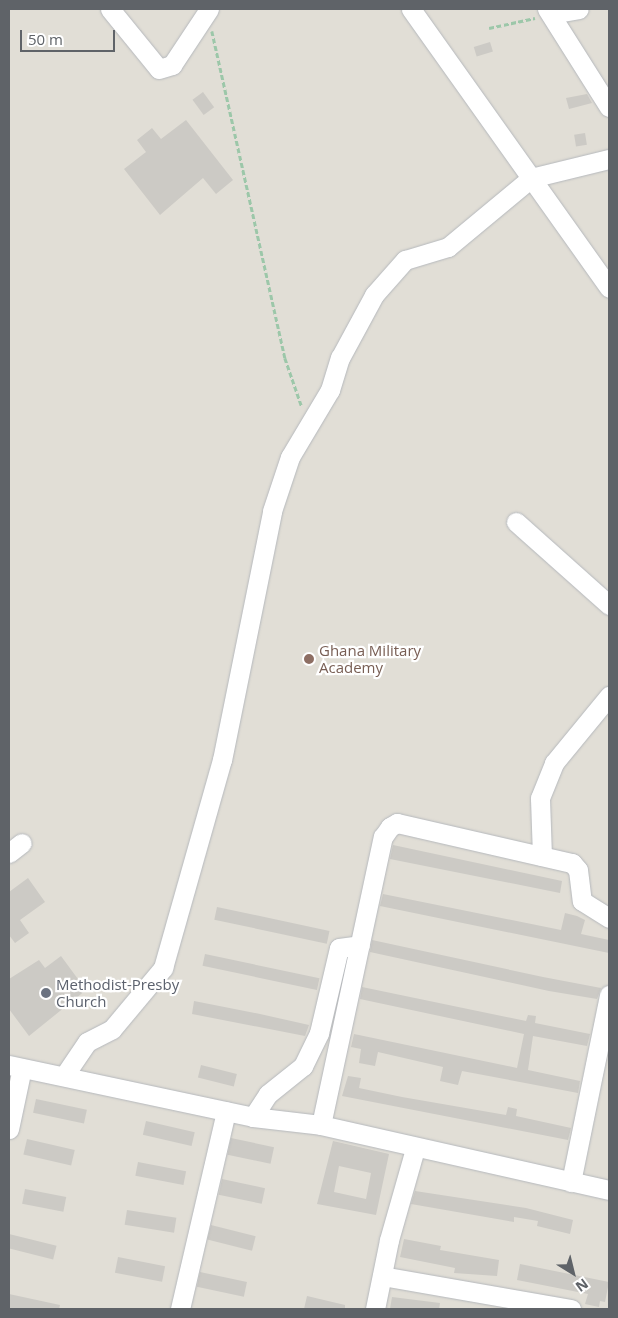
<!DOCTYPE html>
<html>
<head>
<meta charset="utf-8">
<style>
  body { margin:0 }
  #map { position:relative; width:618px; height:1318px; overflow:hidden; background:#f1efe8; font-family:"Open Sans",sans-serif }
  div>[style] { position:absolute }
  .education>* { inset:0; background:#e1ded6; transform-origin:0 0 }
  .building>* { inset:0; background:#cccac5; transform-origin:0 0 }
  .path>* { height:2.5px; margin-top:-1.25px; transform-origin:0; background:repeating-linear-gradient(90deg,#9cc7a9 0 5px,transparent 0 7.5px) }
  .roads { filter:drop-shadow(0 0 1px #b5b8bc) drop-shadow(0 0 1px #b5b8bc) }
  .minor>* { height:19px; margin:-9.5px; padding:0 9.5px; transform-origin:9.5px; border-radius:9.5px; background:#fff }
  .dots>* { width:14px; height:14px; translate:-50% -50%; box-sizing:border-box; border:2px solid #fff; border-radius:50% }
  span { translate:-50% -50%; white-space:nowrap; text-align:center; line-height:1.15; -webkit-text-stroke:4.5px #fff; paint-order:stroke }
  .education-label { font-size:15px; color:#785e54 }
  .left { translate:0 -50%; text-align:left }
  .worship-label { font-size:15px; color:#5b616d }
  .frame { position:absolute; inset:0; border:10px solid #5f6368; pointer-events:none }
  .north { position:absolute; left:548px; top:1248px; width:50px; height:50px; -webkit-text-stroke:4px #fff; paint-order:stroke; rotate:144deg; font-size:14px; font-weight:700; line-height:20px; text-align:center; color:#5f6368 }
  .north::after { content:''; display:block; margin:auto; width:18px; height:22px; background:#5f6368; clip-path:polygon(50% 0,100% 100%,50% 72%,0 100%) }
  .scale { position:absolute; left:20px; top:30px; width:95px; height:22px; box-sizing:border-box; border:2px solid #5f6368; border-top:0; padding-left:6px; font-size:15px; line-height:18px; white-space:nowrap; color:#5f6368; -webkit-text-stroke:4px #fff; paint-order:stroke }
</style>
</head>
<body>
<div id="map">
  <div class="education">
    <div style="left:9px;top:9px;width:600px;height:1300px"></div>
  </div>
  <div class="building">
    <div style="left:490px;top:42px;width:10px;height:17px;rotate:73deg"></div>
    <div style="left:203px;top:92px;width:19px;height:13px;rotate:54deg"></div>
    <div style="clip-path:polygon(587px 94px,592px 103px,569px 109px,566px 98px)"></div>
    <div style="clip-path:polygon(186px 120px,233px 180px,216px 194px,203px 178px,160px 215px,124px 169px,146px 152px,137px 140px,152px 128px,161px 139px)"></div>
    <div style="left:585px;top:133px;width:12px;height:11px;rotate:81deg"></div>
    <div style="clip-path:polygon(393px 845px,562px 881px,560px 893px,390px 859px)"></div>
    <div style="clip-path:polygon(28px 878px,45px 902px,20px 920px,29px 933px,15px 943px,9px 935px,9px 892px)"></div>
    <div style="clip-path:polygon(383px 894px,561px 930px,565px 913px,577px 916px,585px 920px,581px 934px,609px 940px,609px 953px,380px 906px)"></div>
    <div style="left:217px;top:907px;width:115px;height:13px;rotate:12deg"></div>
    <div style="clip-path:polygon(372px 940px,543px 977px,601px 988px,597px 999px,549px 991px,370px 952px)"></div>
    <div style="left:205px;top:954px;width:117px;height:12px;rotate:12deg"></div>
    <div style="clip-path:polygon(61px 956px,86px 990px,29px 1036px,9px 1009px,9px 979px,39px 960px,45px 968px)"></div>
    <div style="clip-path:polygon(362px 987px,526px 1021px,528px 1015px,536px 1016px,535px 1023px,590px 1034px,587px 1046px,533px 1036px,528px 1070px,580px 1081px,578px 1093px,462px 1071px,458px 1085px,440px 1081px,443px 1067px,378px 1052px,375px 1066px,359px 1063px,361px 1049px,351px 1047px,354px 1034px,517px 1068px,524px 1034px,360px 999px)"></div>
    <div style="clip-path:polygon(194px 1001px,260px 1014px,309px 1025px,305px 1036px,192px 1014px)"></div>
    <div style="left:201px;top:1065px;width:37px;height:13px;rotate:14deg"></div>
    <div style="clip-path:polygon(348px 1076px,361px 1078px,359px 1088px,402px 1097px,506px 1115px,508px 1107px,517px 1109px,516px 1116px,571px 1128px,568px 1140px,342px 1096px)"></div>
    <div style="left:36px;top:1099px;width:52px;height:14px;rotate:12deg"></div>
    <div style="left:146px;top:1121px;width:50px;height:14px;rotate:13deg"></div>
    <div style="left:231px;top:1138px;width:44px;height:17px;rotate:12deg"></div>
    <div style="left:27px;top:1139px;width:49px;height:16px;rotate:13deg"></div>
    <div style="clip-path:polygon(evenodd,333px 1141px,389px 1154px,376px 1215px,317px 1204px,333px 1141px,339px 1166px,371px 1173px,366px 1199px,334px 1192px,339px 1166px)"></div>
    <div style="left:138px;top:1162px;width:49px;height:14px;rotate:11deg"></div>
    <div style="left:222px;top:1179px;width:44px;height:16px;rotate:12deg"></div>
    <div style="left:25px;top:1189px;width:42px;height:15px;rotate:11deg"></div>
    <div style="clip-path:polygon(415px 1191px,526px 1208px,573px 1220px,570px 1234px,537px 1226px,538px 1221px,514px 1217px,514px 1222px,411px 1204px)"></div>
    <div style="left:127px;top:1210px;width:50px;height:15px;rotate:9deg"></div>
    <div style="left:211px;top:1225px;width:46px;height:15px;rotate:14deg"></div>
    <div style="left:9px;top:1234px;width:49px;height:14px;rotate:14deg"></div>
    <div style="clip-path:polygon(404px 1239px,441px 1246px,440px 1250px,499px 1260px,497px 1276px,454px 1273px,455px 1268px,400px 1257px)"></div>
    <div style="left:118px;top:1257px;width:48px;height:16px;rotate:11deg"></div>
    <div style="clip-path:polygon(520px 1264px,609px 1282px,605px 1302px,600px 1301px,599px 1307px,585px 1304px,588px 1294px,517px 1280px)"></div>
    <div style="left:200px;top:1272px;width:48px;height:15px;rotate:12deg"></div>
    <div style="clip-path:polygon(9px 1294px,60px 1305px,59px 1309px,9px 1309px)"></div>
    <div style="clip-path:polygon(307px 1296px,345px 1305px,345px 1309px,304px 1309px)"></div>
    <div style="clip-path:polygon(392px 1297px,440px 1303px,439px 1309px,390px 1309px)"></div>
  </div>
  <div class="path">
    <div style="left:489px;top:28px;width:47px;rotate:-12.3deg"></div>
    <div style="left:212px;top:31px;width:335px;rotate:77.4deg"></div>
    <div style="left:285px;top:358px;width:52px;rotate:70.9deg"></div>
  </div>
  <div class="roads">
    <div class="minor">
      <div style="left:110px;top:9px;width:77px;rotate:50.8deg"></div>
      <div style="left:159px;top:69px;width:14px;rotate:-17deg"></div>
      <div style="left:172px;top:65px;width:67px;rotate:-56.5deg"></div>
      <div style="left:411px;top:9px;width:342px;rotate:54.6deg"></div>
      <div style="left:547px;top:9px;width:116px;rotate:57.7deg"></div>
      <div style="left:551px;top:14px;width:28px;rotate:-10deg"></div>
      <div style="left:516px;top:522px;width:125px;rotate:41.7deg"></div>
      <div style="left:9px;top:853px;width:16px;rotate:-38deg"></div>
      <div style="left:542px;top:856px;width:58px;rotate:-92deg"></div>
      <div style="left:540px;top:798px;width:38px;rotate:-68deg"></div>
      <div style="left:554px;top:763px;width:87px;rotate:-50.6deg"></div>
      <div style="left:9px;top:1065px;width:249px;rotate:12deg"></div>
      <div style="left:253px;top:1117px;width:68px;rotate:6.7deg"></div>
      <div style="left:321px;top:1125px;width:295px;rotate:12.7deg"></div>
      <div style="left:64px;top:1076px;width:41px;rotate:-55.9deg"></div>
      <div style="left:87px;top:1042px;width:28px;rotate:-27deg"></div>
      <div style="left:112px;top:1029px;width:80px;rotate:-50.1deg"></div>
      <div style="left:163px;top:968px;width:216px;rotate:-74.2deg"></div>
      <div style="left:222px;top:760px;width:254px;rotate:-78.6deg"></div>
      <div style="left:272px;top:511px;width:57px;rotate:-71.6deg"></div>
      <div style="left:290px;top:457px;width:78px;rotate:-59.2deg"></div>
      <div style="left:330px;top:390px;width:34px;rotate:-73deg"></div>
      <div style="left:340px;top:358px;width:72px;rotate:-61.6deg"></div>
      <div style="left:374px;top:295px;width:47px;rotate:-48.5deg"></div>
      <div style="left:405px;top:260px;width:45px;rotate:-16.8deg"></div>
      <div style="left:448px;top:247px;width:108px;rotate:-39.7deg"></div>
      <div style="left:531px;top:178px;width:80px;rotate:-13.7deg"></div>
      <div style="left:253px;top:1117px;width:27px;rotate:-57deg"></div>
      <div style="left:268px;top:1094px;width:45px;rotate:-38.7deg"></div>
      <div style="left:303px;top:1066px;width:37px;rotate:-64deg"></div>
      <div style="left:319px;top:1033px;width:87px;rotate:-76.8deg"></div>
      <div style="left:339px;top:948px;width:21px;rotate:-8deg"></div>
      <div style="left:321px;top:1125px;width:295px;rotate:-77.9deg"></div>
      <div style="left:383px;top:837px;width:12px;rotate:-55deg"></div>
      <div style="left:390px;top:827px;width:8px;rotate:-30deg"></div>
      <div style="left:397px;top:823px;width:180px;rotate:12.9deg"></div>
      <div style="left:572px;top:863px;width:9px;rotate:49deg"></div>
      <div style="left:578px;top:870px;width:31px;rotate:83deg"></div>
      <div style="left:582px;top:901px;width:32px;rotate:32deg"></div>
      <div style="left:9px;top:1129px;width:62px;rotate:-78deg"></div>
      <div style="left:571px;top:1182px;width:191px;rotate:-78.5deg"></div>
      <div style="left:382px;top:1276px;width:192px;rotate:9.9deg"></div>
      <div style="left:180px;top:1309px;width:203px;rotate:-76.9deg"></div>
      <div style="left:375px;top:1309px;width:70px;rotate:-78.5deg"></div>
      <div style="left:389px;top:1240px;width:95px;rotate:-74.1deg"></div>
    </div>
  </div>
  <div class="dots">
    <div style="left:309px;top:659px;background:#8d6e63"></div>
    <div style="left:46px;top:993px;background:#6b7280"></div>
  </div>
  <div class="education-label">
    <span class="left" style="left:319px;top:659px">Ghana Military<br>Academy</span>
  </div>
  <div class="worship-label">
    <span class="left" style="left:56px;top:993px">Methodist-Presby<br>Church</span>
  </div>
  <div class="frame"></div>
  <div class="north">N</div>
  <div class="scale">50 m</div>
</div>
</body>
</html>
